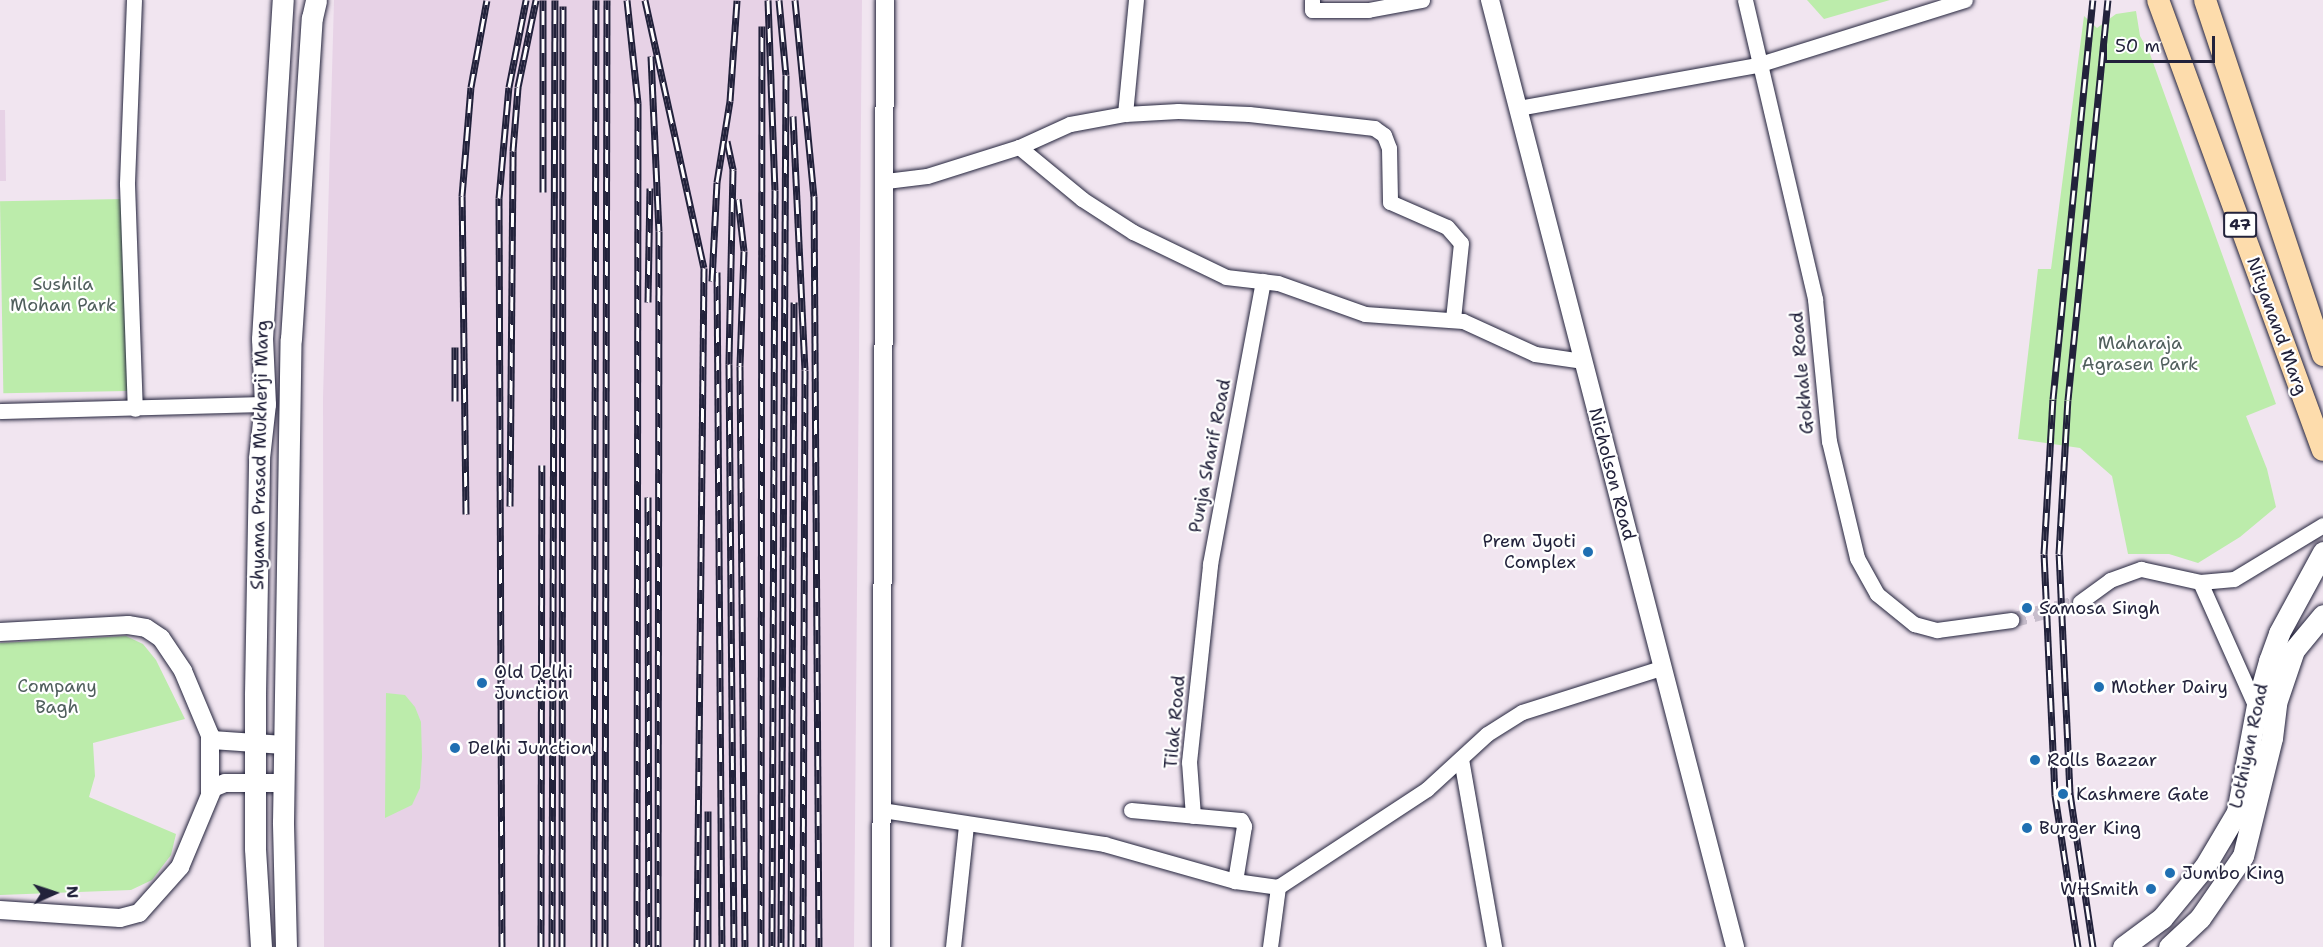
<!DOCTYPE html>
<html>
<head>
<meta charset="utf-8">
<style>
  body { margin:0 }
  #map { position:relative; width:2323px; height:947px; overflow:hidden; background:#f1e5f0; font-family:"Shantell Sans",sans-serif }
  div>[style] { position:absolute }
  .built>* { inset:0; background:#e7d2e6 }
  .green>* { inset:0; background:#bcecab; transform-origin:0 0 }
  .minor-tunnel>* { height:15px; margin-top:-7.5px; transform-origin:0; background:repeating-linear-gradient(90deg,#c8becc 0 15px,transparent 0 23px) }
  .roads { filter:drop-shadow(0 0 2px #22223b) drop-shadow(0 0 2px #22223b) }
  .minor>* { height:15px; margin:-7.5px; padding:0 7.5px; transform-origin:7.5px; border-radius:7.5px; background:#fff }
  .tertiary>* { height:18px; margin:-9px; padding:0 9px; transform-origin:9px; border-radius:9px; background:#fff }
  .secondary>* { height:21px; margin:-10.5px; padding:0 10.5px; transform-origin:10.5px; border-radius:10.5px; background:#fff }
  .primary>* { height:22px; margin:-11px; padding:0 11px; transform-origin:11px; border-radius:11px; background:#fddcac }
  .rail>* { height:7px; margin-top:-3.5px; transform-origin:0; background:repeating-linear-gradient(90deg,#fff 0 14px,#22223b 0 28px); box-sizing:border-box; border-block:2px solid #22223b }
  .dots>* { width:16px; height:16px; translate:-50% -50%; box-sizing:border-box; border:3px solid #fff; border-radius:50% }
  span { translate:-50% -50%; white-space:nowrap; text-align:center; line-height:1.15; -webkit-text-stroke:4.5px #fff; paint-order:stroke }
  .shield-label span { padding:2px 4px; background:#fff; border:2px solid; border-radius:4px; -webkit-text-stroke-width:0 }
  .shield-label { font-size:16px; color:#22223b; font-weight:700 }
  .park-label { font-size:18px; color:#505f5d }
  .street-label { font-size:18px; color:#22223b }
  .poi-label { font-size:18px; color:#22223b }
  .right { translate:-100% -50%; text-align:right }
  .left { translate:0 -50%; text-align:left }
  .north { position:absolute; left:24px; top:863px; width:60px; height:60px; -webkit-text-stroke:4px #fff; paint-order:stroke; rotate:87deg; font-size:16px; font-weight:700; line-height:24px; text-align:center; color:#22223b }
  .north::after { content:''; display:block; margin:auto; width:21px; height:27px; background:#22223b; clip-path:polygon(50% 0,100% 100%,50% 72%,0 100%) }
  .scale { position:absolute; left:2104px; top:36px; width:111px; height:27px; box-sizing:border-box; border:3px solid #22223b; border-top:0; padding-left:8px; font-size:18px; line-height:21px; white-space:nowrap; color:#22223b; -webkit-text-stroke:4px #fff; paint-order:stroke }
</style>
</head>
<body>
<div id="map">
  <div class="built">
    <div style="clip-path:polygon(334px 0,862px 0,854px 947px,324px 947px,323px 398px)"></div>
    <div style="clip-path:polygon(0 110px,5px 110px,6px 181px,0 181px)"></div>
  </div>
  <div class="green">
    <div style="clip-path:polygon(1807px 0,1890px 0,1824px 19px)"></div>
    <div style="clip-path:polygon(2136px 11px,2140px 36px,2150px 54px,2276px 404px,2246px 416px,2267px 469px,2276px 507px,2240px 537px,2198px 563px,2169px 554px,2128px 554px,2112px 476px,2080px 448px,2018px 439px,2038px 269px,2051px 269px,2084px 16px,2097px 28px,2116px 14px)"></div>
    <div style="left:124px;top:199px;width:192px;height:124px;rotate:89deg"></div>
    <div style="clip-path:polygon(126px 636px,143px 644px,156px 660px,185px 719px,93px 743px,95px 776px,89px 797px,176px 834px,171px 855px,152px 880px,131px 890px,0 895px,0 643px)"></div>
    <div style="clip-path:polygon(386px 693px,405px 695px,415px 707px,421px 722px,422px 757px,420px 788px,412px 805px,385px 818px)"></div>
  </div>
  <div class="minor-tunnel">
    <div style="left:2011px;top:620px;width:71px;rotate:-14.6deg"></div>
  </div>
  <div class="roads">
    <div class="minor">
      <div style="left:134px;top:0;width:184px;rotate:92.2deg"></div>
      <div style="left:127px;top:184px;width:225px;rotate:88deg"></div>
      <div style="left:1312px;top:0;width:10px;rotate:90deg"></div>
      <div style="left:1312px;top:10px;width:56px"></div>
      <div style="left:1368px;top:10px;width:55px;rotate:-10.5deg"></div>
      <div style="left:1745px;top:0;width:307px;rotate:76.8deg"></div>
      <div style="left:1815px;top:299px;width:143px;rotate:84.4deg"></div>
      <div style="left:1829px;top:441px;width:120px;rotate:76.5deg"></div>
      <div style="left:1857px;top:558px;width:41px;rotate:60.9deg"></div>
      <div style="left:1877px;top:594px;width:48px;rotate:39deg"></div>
      <div style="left:1914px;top:624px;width:24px;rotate:15deg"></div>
      <div style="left:1937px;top:630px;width:75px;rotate:-7.7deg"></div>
      <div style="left:1518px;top:108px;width:243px;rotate:-10.2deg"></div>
      <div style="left:1757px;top:65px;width:218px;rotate:-17.4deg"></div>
      <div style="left:1125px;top:114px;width:115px;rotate:-84.5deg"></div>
      <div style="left:1019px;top:147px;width:82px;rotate:39.5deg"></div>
      <div style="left:1082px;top:199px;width:61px;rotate:32.9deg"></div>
      <div style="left:1133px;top:232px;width:103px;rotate:25.8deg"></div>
      <div style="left:1226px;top:277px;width:52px;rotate:6.6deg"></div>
      <div style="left:1278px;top:283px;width:92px;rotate:19.6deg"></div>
      <div style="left:1365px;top:314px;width:98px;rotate:4.1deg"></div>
      <div style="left:1463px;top:321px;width:79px;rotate:24.6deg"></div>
      <div style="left:1535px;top:354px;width:49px;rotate:8.3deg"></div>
      <div style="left:886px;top:181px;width:41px;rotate:-7deg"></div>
      <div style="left:927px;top:176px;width:96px;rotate:-17.5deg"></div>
      <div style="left:1019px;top:147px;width:56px;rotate:-24.3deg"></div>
      <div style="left:1070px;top:124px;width:56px;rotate:-10.3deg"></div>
      <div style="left:1125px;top:114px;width:53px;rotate:-3.2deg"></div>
      <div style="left:1178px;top:111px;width:71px;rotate:2.4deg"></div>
      <div style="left:1249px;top:114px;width:126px;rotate:6.4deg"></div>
      <div style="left:1374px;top:128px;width:12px;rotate:35deg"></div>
      <div style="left:1384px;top:135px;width:14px;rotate:69deg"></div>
      <div style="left:1389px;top:148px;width:54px;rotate:88.9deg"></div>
      <div style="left:1390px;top:202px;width:62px;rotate:23.7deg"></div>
      <div style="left:1447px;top:227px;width:21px;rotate:49deg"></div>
      <div style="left:1461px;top:243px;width:76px;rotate:96deg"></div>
      <div style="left:0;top:411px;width:265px;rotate:-1.5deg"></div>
      <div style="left:2200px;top:582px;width:137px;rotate:65.9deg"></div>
      <div style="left:2080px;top:602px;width:37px;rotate:-36deg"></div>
      <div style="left:2110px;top:580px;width:33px;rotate:-20deg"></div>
      <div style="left:2141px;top:569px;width:60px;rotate:12.4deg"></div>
      <div style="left:2200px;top:582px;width:34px;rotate:-5deg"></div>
      <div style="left:2234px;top:579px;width:104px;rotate:-31.2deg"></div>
      <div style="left:1461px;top:759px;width:191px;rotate:80deg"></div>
      <div style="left:882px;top:810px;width:225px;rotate:8.7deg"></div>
      <div style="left:1104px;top:844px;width:136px;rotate:15.8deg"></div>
      <div style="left:1235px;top:881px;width:43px;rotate:7.9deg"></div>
      <div style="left:1278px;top:887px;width:178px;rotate:-33.3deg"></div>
      <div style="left:1427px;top:789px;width:81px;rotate:-42.5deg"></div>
      <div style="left:1487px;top:734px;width:41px;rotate:-32.2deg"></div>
      <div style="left:1522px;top:712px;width:146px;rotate:-17.6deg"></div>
      <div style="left:1131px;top:810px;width:110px;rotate:5.2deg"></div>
      <div style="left:1241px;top:820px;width:7px;rotate:63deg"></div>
      <div style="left:1244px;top:826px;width:56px;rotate:99.3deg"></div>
      <div style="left:1193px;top:816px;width:54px;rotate:-94.2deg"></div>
      <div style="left:1189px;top:762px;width:199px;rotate:-83.9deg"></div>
      <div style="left:1210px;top:564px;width:288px;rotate:-79.4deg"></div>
      <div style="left:953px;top:947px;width:123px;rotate:-83.9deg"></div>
      <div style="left:1270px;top:947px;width:61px;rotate:-82.4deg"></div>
    </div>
    <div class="tertiary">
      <div style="left:1490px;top:0;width:978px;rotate:75.49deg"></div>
      <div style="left:0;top:632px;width:128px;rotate:-3.1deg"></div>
      <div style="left:128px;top:625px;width:18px;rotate:9deg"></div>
      <div style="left:146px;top:628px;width:18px;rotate:34deg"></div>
      <div style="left:161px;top:638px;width:40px;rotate:56deg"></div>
      <div style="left:183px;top:671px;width:75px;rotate:67.2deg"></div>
      <div style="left:212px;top:740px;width:72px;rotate:4deg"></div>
      <div style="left:210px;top:735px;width:58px;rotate:90deg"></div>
      <div style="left:0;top:910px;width:120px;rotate:3.8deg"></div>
      <div style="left:120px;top:918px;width:20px;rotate:-15deg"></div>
      <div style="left:139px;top:913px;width:62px;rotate:-48.3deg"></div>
      <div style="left:180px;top:867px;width:86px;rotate:-67.3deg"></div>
      <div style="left:213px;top:788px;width:13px;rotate:-23deg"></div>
      <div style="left:225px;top:783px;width:59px"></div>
      <div style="left:881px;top:947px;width:947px;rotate:-89.76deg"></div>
    </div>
    <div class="secondary">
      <div style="left:261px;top:947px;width:99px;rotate:-93.5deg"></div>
      <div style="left:255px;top:848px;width:154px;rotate:-90deg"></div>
      <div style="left:255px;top:694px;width:236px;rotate:-89deg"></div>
      <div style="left:259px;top:458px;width:54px;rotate:-83.7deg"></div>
      <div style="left:265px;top:404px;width:65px;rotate:-92.6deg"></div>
      <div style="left:262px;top:339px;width:340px;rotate:-86.5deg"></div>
      <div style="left:286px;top:947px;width:125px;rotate:-91.4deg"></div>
      <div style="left:283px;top:822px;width:483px;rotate:-89.1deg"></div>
      <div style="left:291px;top:339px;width:322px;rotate:-86.3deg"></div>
      <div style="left:312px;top:18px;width:18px;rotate:-77deg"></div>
      <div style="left:2123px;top:947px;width:49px;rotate:-36.6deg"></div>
      <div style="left:2162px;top:918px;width:67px;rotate:-50.4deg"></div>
      <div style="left:2205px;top:866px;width:63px;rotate:-59.3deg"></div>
      <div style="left:2237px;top:812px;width:114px;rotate:-79.4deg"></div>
      <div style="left:2258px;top:700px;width:41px;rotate:-74.2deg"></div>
      <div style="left:2269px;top:661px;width:30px;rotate:-70deg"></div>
      <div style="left:2279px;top:633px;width:92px;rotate:-61.5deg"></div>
      <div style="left:2169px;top:947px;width:42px;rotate:-43.1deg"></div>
      <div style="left:2200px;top:918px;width:75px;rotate:-55.3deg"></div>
      <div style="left:2243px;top:856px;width:122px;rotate:-76.2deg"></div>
      <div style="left:2272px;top:738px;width:35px;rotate:-83deg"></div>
      <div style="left:2276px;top:703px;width:56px;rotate:-71.2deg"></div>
      <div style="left:2294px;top:650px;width:45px;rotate:-50.4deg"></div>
    </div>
    <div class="primary">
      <div style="left:2158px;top:0;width:479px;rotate:69.9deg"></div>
      <div style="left:2205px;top:0;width:374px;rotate:71.6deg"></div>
    </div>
  </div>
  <div class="rail">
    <div style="left:627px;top:0;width:104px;rotate:83.9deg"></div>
    <div style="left:638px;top:103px;width:844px;rotate:90.07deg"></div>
    <div style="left:645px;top:0;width:274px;rotate:77.6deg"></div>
    <div style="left:704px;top:268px;width:679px;rotate:90.59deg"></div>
    <div style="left:768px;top:0;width:190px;rotate:87.9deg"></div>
    <div style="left:775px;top:190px;width:757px;rotate:90.23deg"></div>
    <div style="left:779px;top:0;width:75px;rotate:84.7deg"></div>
    <div style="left:786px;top:75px;width:872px;rotate:90.33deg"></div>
    <div style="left:795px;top:0;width:197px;rotate:84.5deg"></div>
    <div style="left:814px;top:196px;width:751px;rotate:89.62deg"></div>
    <div style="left:651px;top:56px;width:175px;rotate:87.4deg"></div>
    <div style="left:659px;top:231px;width:716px;rotate:90.08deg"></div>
    <div style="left:793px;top:116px;width:254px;rotate:87.3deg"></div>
    <div style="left:805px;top:370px;width:577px;rotate:90.2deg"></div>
    <div style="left:727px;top:141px;width:30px;rotate:78deg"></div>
    <div style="left:733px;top:170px;width:194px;rotate:91.2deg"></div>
    <div style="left:729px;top:364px;width:583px;rotate:89.51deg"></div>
    <div style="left:543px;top:192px;width:192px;rotate:-90deg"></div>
    <div style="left:738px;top:199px;width:52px;rotate:83.4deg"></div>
    <div style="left:744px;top:251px;width:115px;rotate:92deg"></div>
    <div style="left:740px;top:366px;width:581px;rotate:89.51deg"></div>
    <div style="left:717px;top:272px;width:675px;rotate:89.58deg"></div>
    <div style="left:712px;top:281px;width:99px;rotate:-87.1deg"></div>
    <div style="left:717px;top:182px;width:82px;rotate:-80.9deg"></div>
    <div style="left:730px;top:101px;width:101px;rotate:-86deg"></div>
    <div style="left:648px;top:302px;width:114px;rotate:-89deg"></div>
    <div style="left:455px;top:401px;width:54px;rotate:-90deg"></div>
    <div style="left:648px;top:497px;width:450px;rotate:89.9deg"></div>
    <div style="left:510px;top:506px;width:355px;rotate:-89.5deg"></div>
    <div style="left:513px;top:151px;width:64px;rotate:-85.5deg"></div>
    <div style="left:518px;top:87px;width:89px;rotate:-78.3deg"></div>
    <div style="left:466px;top:514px;width:318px;rotate:-90.7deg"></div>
    <div style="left:462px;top:196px;width:109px;rotate:-85.3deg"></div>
    <div style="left:471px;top:87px;width:88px;rotate:-79.6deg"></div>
    <div style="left:502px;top:947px;width:749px;rotate:-90.23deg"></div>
    <div style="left:499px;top:198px;width:111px;rotate:-84.9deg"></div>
    <div style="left:509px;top:87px;width:89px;rotate:-78.9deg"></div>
    <div style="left:541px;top:947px;width:482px;rotate:-89.9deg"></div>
    <div style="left:552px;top:947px;width:947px;rotate:-89.82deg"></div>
    <div style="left:562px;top:947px;width:941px;rotate:-89.94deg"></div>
    <div style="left:594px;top:947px;width:947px;rotate:-89.88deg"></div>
    <div style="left:605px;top:947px;width:947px;rotate:-89.88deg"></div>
    <div style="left:708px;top:947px;width:136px;rotate:-90deg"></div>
    <div style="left:761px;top:947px;width:921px;rotate:-89.94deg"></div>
    <div style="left:791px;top:947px;width:645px;rotate:-89.73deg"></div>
    <div style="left:2078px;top:947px;width:154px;rotate:-98.6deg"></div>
    <div style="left:2055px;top:795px;width:241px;rotate:-92.6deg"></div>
    <div style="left:2044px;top:554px;width:155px;rotate:-86.7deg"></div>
    <div style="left:2053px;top:399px;width:401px;rotate:-84.3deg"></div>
    <div style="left:2093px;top:947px;width:156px;rotate:-98.5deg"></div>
    <div style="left:2070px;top:793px;width:239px;rotate:-92.6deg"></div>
    <div style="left:2059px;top:554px;width:154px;rotate:-86.7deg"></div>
    <div style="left:2068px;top:400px;width:402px;rotate:-84.3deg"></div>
  </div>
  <div class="dots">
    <div style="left:1588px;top:552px;background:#1f6fb2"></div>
    <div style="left:2027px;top:608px;background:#1f6fb2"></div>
    <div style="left:482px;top:683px;background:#1f6fb2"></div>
    <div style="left:2099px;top:687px;background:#1f6fb2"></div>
    <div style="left:455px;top:748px;background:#1f6fb2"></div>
    <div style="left:2035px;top:760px;background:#1f6fb2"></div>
    <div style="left:2063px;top:794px;background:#1f6fb2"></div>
    <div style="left:2027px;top:828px;background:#1f6fb2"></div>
    <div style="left:2170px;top:873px;background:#1f6fb2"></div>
    <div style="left:2151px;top:889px;background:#1f6fb2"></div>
  </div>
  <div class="shield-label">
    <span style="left:2240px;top:225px">47</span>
  </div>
  <div class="park-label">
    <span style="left:63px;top:295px">Sushila<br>Mohan Park</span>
    <span style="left:2140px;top:354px">Maharaja<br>Agrasen Park</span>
    <span style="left:57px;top:697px">Company<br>Bagh</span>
  </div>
  <div class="street-label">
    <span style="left:2277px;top:326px;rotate:70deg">Nityanand Marg</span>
    <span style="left:1802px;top:373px;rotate:-95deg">Gokhale Road</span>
    <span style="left:260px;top:455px;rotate:-89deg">Shyama Prasad Mukherji Marg</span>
    <span style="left:1210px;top:456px;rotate:-79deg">Punja Sharif Road</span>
    <span style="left:1612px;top:474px;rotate:75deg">Nicholson Road</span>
    <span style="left:1175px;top:722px;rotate:-85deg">Tilak Road</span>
    <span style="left:2249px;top:746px;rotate:-78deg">Lothiyan Road</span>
  </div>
  <div class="poi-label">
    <span class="right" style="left:1576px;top:552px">Prem Jyoti<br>Complex</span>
    <span class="left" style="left:2039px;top:608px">Samosa Singh</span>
    <span class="left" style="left:494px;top:683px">Old Delhi<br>Junction</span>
    <span class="left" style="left:2111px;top:687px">Mother Dairy</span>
    <span class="left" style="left:468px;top:748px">Delhi Junction</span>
    <span class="left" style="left:2047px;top:760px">Rolls Bazzar</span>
    <span class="left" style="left:2076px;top:794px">Kashmere Gate</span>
    <span class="left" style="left:2039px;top:828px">Burger King</span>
    <span class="left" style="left:2182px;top:873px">Jumbo King</span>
    <span class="right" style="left:2139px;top:889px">WHSmith</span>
  </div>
  <div class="north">N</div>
  <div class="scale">50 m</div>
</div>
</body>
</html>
